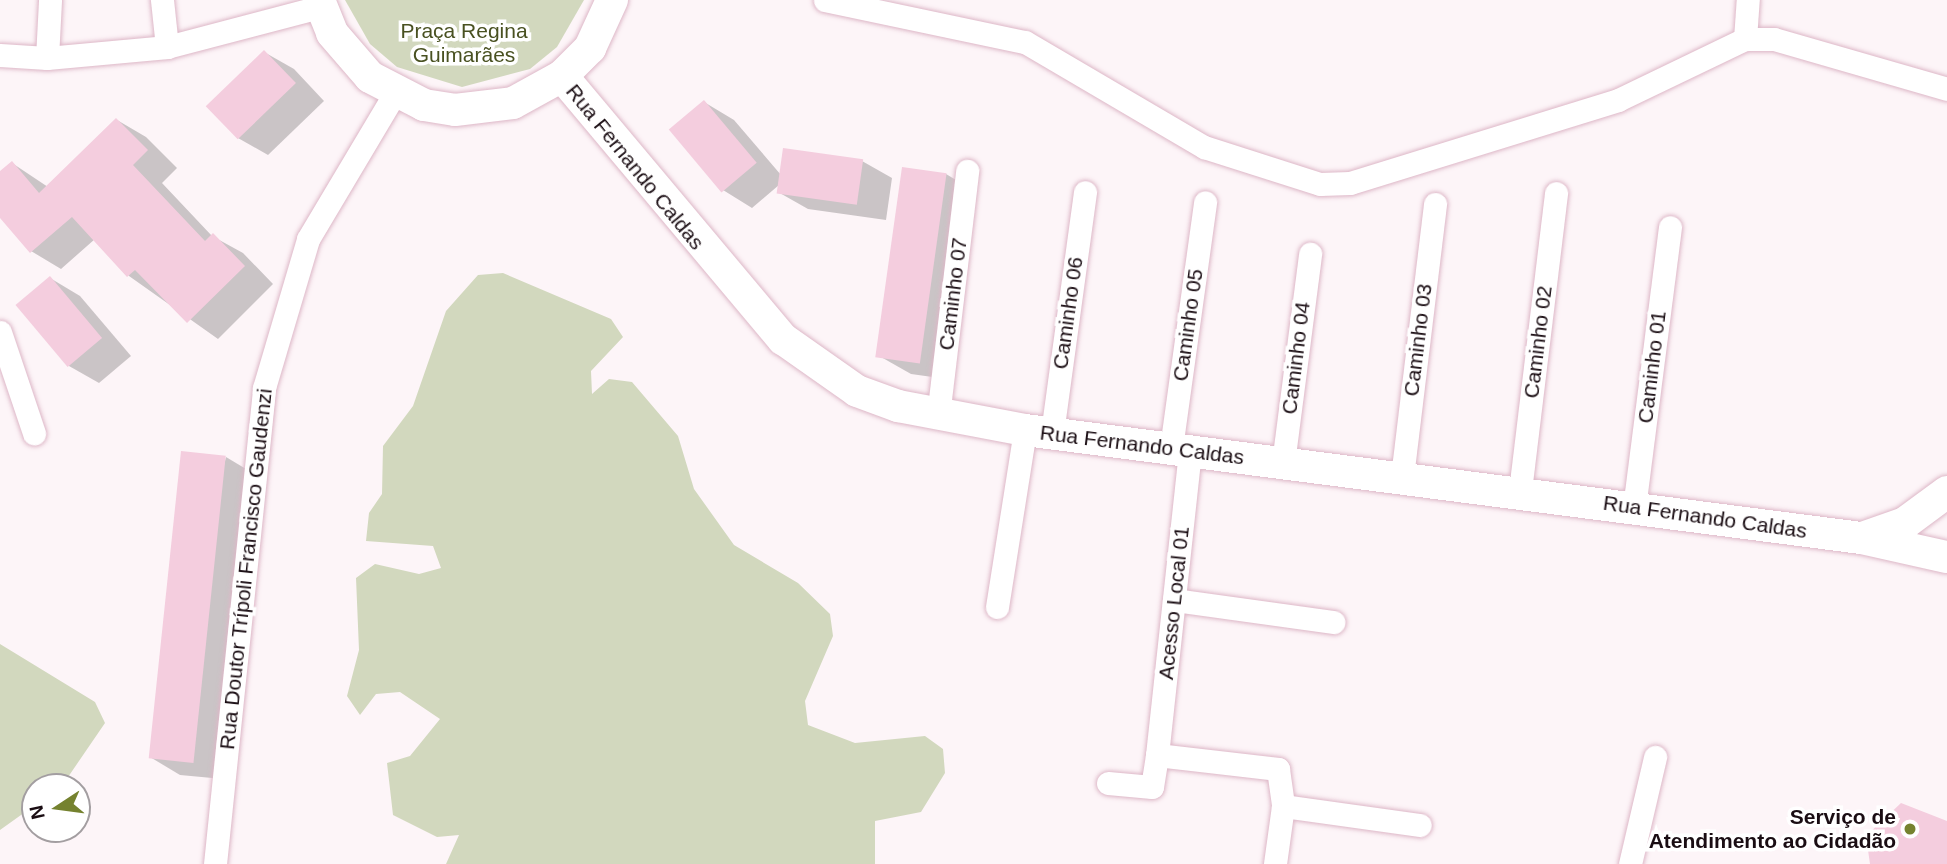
<!DOCTYPE html>
<html>
<head>
<meta charset="utf-8">
<style>
  body { margin:0 }
  #map { position:relative; width:1947px; height:864px; overflow:hidden; background:#fdf5f8; font-family:Arial,sans-serif }
  div>[style] { position:absolute }
  .green>* { inset:0; background:#d2d8be }
  .shadow>* { inset:0; background:#0003 }
  .building>* { inset:0; background:#f4cdde; transform-origin:0 0 }
  .roads { filter:drop-shadow(0 0 2px #ddb7c7) drop-shadow(0 0 2px #ddb7c7) }
  .street>* { height:23px; margin:-11.5px; padding:0 11.5px; transform-origin:11.5px; border-radius:11.5px; background:#fff }
  .secondary>* { height:32px; margin:-16px; padding:0 16px; transform-origin:16px; border-radius:16px; background:#fff }
  .dots>* { width:19px; height:19px; translate:-50% -50%; box-sizing:border-box; border:4px solid #fff; border-radius:50% }
  span { translate:-50% -50%; white-space:nowrap; text-align:center; line-height:1.15; -webkit-text-stroke:7px #fff; paint-order:stroke }
  .park-label { font-size:21px; color:#495121 }
  .street-label { font-size:21px; color:#1a0d13 }
  .poi-label { font-size:21px; color:#1a0d13; font-weight:700 }
  .right { translate:-100% -50%; text-align:right }
  .north { position:absolute; left:21px; top:773px; width:70px; height:70px; box-sizing:border-box; background:#fff; border:2px solid #a39ea1; border-radius:50%; rotate:257deg; font-size:19px; font-weight:700; line-height:28px; text-align:center; color:#1a0d13 }
  .north::after { content:''; display:block; margin:auto; width:24px; height:32px; background:#75822f; clip-path:polygon(50% 0,100% 100%,50% 72%,0 100%) }
</style>
</head>
<body>
<div id="map">
  <div class="green">
    <div style="clip-path:polygon(345px 0,584px 0,557px 47px,530px 69px,462px 87px,397px 67px,370px 44px)"></div>
    <div style="clip-path:polygon(503px 273px,611px 319px,623px 337px,591px 371px,592px 394px,609px 379px,632px 382px,678px 436px,694px 489px,734px 545px,798px 583px,830px 614px,833px 636px,805px 701px,808px 725px,855px 743px,925px 736px,943px 749px,945px 773px,921px 812px,875px 821px,875px 864px,446px 864px,459px 835px,437px 837px,393px 815px,387px 763px,410px 756px,440px 719px,400px 692px,376px 694px,360px 715px,347px 696px,359px 650px,356px 578px,375px 564px,419px 574px,441px 568px,433px 546px,366px 541px,369px 513px,382px 494px,383px 446px,413px 406px,446px 311px,478px 275px)"></div>
    <div style="clip-path:polygon(0 644px,95px 702px,105px 723px,66px 780px,57px 787px,35px 787px,35px 805px,0 830px)"></div>
  </div>
  <div class="shadow">
    <div style="clip-path:polygon(264px 52px,294px 69px,324px 101px,268px 155px,238px 138px)"></div>
    <div style="clip-path:polygon(704px 102px,734px 120px,781px 175px,862px 161px,892px 178px,886px 220px,808px 209px,778px 192px,779px 185px,752px 208px,723px 190px)"></div>
    <div style="clip-path:polygon(117px 120px,146px 137px,177px 168px,162px 183px,212px 236px,243px 253px,273px 284px,218px 339px,129px 276px,95px 239px,61px 269px,31px 251px,0 215px,0 174px,12px 163px,48px 187px)"></div>
    <div style="clip-path:polygon(946px 174px,976px 192px,954px 380px,911px 374px,881px 357px)"></div>
    <div style="clip-path:polygon(50px 278px,80px 296px,131px 356px,99px 383px,69px 366px)"></div>
    <div style="clip-path:polygon(226px 457px,256px 475px,223px 779px,180px 775px,150px 757px)"></div>
  </div>
  <div class="building">
    <div style="left:264px;top:50px;width:46px;height:81px;rotate:46deg"></div>
    <div style="left:704px;top:100px;width:82px;height:46px;rotate:50deg"></div>
    <div style="clip-path:polygon(116px 118px,148px 150px,133px 165px,205px 241px,213px 233px,245px 266px,187px 323px,135px 270px,127px 277px,72px 217px,30px 253px,0 218px,0 171px,12px 161px,39px 193px)"></div>
    <div style="left:783px;top:148px;width:81px;height:46px;rotate:8deg"></div>
    <div style="left:902px;top:167px;width:45px;height:192px;rotate:8deg"></div>
    <div style="left:50px;top:276px;width:81px;height:45px;rotate:50deg"></div>
    <div style="left:181px;top:451px;width:45px;height:309px;rotate:6deg"></div>
    <div style="clip-path:polygon(1901px 803px,1947px 821px,1947px 864px,1870px 864px,1866px 836px)"></div>
  </div>
  <div class="roads">
    <div class="street">
      <div style="left:162px;top:0;width:47px;rotate:83.9deg"></div>
      <div style="left:825px;top:0;width:204px;rotate:11.9deg"></div>
      <div style="left:1025px;top:42px;width:208px;rotate:30.4deg"></div>
      <div style="left:1204px;top:147px;width:122px;rotate:17.7deg"></div>
      <div style="left:1320px;top:184px;width:30px;rotate:-2deg"></div>
      <div style="left:1350px;top:183px;width:281px;rotate:-17.2deg"></div>
      <div style="left:1618px;top:100px;width:141px;rotate:-25.7deg"></div>
      <div style="left:1745px;top:39px;width:29px"></div>
      <div style="left:1774px;top:39px;width:180px;rotate:16.1deg"></div>
      <div style="left:1745px;top:39px;width:39px;rotate:-86deg"></div>
      <div style="left:0;top:55px;width:47px;rotate:3.7deg"></div>
      <div style="left:47px;top:58px;width:121px;rotate:-5.2deg"></div>
      <div style="left:167px;top:47px;width:158px;rotate:-14.7deg"></div>
      <div style="left:47px;top:58px;width:58px;rotate:-87deg"></div>
      <div style="left:0;top:332px;width:107px;rotate:71.4deg"></div>
      <div style="left:938px;top:416px;width:247px;rotate:-83.2deg"></div>
      <div style="left:1052px;top:433px;width:243px;rotate:-82.2deg"></div>
      <div style="left:1171px;top:448px;width:248px;rotate:-82.1deg"></div>
      <div style="left:1283px;top:463px;width:211px;rotate:-82.6deg"></div>
      <div style="left:1402px;top:477px;width:275px;rotate:-83.1deg"></div>
      <div style="left:1520px;top:491px;width:300px;rotate:-83.1deg"></div>
      <div style="left:1634px;top:508px;width:283px;rotate:-82.7deg"></div>
      <div style="left:1174px;top:600px;width:161px;rotate:7.9deg"></div>
      <div style="left:997px;top:607px;width:179px;rotate:-81deg"></div>
      <div style="left:1157px;top:755px;width:307px;rotate:-83.8deg"></div>
      <div style="left:1108px;top:783px;width:44px;rotate:5.2deg"></div>
      <div style="left:1152px;top:787px;width:32px;rotate:-81deg"></div>
      <div style="left:1157px;top:755px;width:122px;rotate:6.6deg"></div>
      <div style="left:1278px;top:769px;width:37px;rotate:82deg"></div>
      <div style="left:1283px;top:806px;width:59px;rotate:97.9deg"></div>
      <div style="left:1283px;top:806px;width:138px;rotate:7.9deg"></div>
      <div style="left:215px;top:864px;width:479px;rotate:-84.1deg"></div>
      <div style="left:264px;top:388px;width:155px;rotate:-73.5deg"></div>
      <div style="left:308px;top:239px;width:170px;rotate:-59.2deg"></div>
      <div style="left:1630px;top:864px;width:110px;rotate:-76.8deg"></div>
    </div>
    <div class="secondary">
      <div style="left:319px;top:0;width:35px;rotate:68deg"></div>
      <div style="left:332px;top:33px;width:58px;rotate:49.2deg"></div>
      <div style="left:370px;top:77px;width:61px;rotate:27.4deg"></div>
      <div style="left:424px;top:105px;width:31px;rotate:9deg"></div>
      <div style="left:455px;top:110px;width:58px;rotate:-6.9deg"></div>
      <div style="left:513px;top:103px;width:56px;rotate:-28.9deg"></div>
      <div style="left:562px;top:76px;width:40px;rotate:-45deg"></div>
      <div style="left:590px;top:48px;width:53px;rotate:-65.4deg"></div>
      <div style="left:562px;top:76px;width:344px;rotate:50deg"></div>
      <div style="left:783px;top:339px;width:90px;rotate:35.1deg"></div>
      <div style="left:857px;top:391px;width:44px;rotate:20.1deg"></div>
      <div style="left:898px;top:406px;width:129px;rotate:10.7deg"></div>
      <div style="left:1025px;top:430px;width:843px;rotate:7.36deg"></div>
      <div style="left:1861px;top:538px;width:88px;rotate:12.5deg"></div>
      <div style="left:1862px;top:538px;width:46px;rotate:-19.2deg"></div>
      <div style="left:1905px;top:523px;width:52px;rotate:-36.4deg"></div>
    </div>
  </div>
  <div class="dots">
    <div style="left:1910px;top:829px;background:#75822f"></div>
  </div>
  <div class="park-label">
    <span style="left:464px;top:43px">Praça Regina<br>Guimarães</span>
  </div>
  <div class="street-label">
    <span style="left:635px;top:167px;rotate:51deg">Rua Fernando Caldas</span>
    <span style="left:953px;top:294px;rotate:-83deg">Caminho 07</span>
    <span style="left:1068px;top:313px;rotate:-82deg">Caminho 06</span>
    <span style="left:1188px;top:325px;rotate:-82deg">Caminho 05</span>
    <span style="left:1418px;top:340px;rotate:-83deg">Caminho 03</span>
    <span style="left:1538px;top:342px;rotate:-83deg">Caminho 02</span>
    <span style="left:1296px;top:358px;rotate:-83deg">Caminho 04</span>
    <span style="left:1652px;top:367px;rotate:-83deg">Caminho 01</span>
    <span style="left:1142px;top:445px;rotate:7deg">Rua Fernando Caldas</span>
    <span style="left:1705px;top:517px;rotate:8deg">Rua Fernando Caldas</span>
    <span style="left:246px;top:569px;rotate:-84deg">Rua Doutor Trípoli Francisco Gaudenzi</span>
    <span style="left:1174px;top:603px;rotate:-84deg">Acesso Local 01</span>
  </div>
  <div class="poi-label">
    <span class="right" style="left:1896px;top:829px">Serviço de<br>Atendimento ao Cidadão</span>
  </div>
  <div class="north">N</div>
</div>
</body>
</html>
